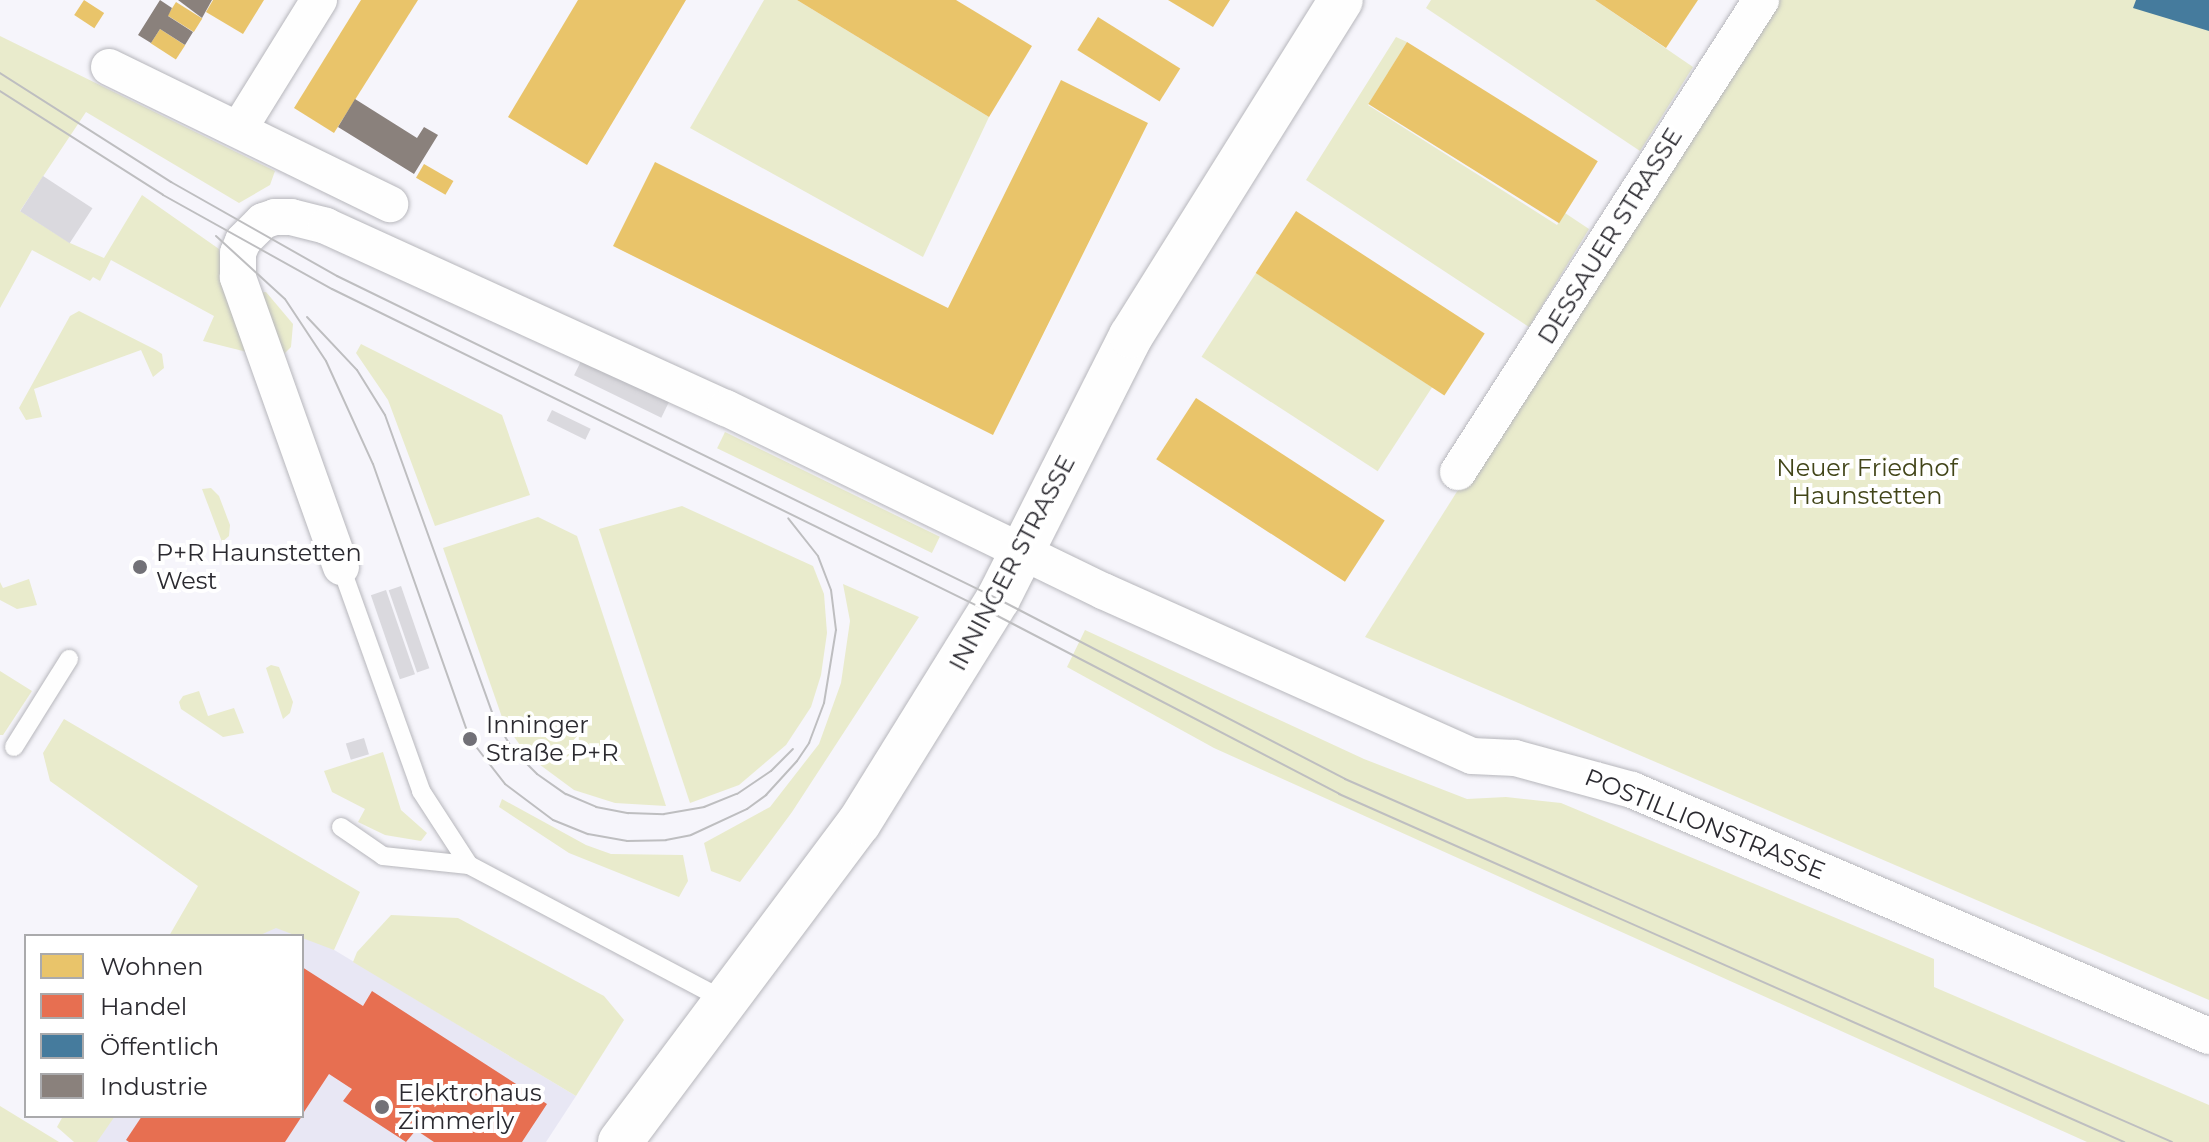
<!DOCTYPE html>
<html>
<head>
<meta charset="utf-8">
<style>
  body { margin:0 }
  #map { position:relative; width:2209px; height:1142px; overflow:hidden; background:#f6f5fb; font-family:Montserrat,sans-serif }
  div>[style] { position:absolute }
  .built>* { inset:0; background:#e8e7f4 }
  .green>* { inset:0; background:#e9ebcc; transform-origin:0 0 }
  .homes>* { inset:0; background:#e9c46a; transform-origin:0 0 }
  .shops>* { inset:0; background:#e76f51 }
  .public>* { inset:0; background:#457b9d }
  .industry>* { inset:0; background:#8a817c }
  .building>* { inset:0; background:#dad9de; transform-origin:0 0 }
  .roads { filter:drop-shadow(0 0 2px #b7b7bc) drop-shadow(0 0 2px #b7b7bc) }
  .lane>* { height:18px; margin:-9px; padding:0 9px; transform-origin:9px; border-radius:9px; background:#fefefe }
  .street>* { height:36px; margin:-18px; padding:0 18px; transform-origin:18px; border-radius:18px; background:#fefefe }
  .secondary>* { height:44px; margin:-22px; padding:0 22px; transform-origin:22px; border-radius:22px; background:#fefefe }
  .tram>* { height:2px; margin:-1px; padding:0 1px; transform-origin:1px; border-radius:1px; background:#bebec0 }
  .dots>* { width:22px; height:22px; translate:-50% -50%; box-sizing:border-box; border:4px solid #fff; border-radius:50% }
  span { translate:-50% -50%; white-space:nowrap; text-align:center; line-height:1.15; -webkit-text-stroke:8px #fff; paint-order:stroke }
  .street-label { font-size:24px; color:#2b2a30 }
  .park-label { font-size:24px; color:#424519 }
  .poi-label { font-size:24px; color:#2b2a30 }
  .left { translate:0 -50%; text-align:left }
  .legend { position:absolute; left:24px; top:934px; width:280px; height:184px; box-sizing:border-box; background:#fff; border:2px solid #aaaaac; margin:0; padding:10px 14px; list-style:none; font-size:24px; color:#2b2a30 }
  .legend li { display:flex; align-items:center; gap:16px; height:40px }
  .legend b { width:40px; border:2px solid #aaaaac }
</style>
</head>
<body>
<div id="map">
  <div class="built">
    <div style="clip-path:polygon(235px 890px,576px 1096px,546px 1142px,79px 1142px,95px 1116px,302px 1116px,302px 936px,207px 936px)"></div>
  </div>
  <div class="green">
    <div style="clip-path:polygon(764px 0,797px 0,989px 117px,923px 257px,690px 128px)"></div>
    <div style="clip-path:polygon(1431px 0,1595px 0,1693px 67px,1640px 151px,1426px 8px)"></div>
    <div style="clip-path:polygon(1768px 0,2209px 0,2209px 1000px,1365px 637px)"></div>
    <div style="clip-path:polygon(0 36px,275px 171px,270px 185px,239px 203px,86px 112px,20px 211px,70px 243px,104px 258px,142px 195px,219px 249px,223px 279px,247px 352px,203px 341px,214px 316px,111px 260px,100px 281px,93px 277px,90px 281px,32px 250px,0 308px)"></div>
    <div style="clip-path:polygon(1396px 37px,1407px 42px,1368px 105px,1557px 225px,1565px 213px,1589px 229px,1529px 327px,1306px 180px)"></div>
    <div style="left:1256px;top:273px;width:210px;height:100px;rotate:33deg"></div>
    <div style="clip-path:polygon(266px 292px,293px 324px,291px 347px,284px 354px,255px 293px)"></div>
    <div style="clip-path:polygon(79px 311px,156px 350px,162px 354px,164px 368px,153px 377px,141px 350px,34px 389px,42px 417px,26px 420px,19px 408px,70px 316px)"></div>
    <div style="clip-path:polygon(361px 344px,502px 415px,530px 495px,435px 526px,388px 400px,356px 353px)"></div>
    <div style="left:725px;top:432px;width:239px;height:18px;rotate:26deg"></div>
    <div style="clip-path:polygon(211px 488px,219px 496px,230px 525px,229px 536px,222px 542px,202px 489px)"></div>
    <div style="clip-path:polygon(682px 506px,813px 566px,824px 594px,827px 633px,821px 675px,811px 707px,786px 745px,739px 785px,690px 803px,599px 529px)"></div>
    <div style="clip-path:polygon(538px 517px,577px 536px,666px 806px,615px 803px,574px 790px,528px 756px,504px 723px,443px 548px)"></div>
    <div style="clip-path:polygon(29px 579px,37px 605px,17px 609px,0 600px,0 582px,3px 588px)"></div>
    <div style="clip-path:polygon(843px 584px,919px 617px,792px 812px,740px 882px,711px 871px,704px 843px,770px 807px,819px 744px,841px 683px,850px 621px)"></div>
    <div style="clip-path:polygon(1085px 630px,1364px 759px,1467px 799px,1506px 797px,1561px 803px,1934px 959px,1934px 987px,2209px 1105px,2209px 1142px,2087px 1142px,1214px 748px,1067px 667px)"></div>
    <div style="clip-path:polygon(271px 665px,279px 667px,293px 702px,290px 713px,283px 719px,266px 668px)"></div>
    <div style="clip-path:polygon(0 671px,32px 691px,3px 735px,0 735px)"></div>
    <div style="clip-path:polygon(199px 691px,208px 716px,234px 708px,244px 733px,223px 737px,181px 709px,179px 702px,183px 696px)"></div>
    <div style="clip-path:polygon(64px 719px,360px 892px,334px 950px,276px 928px,258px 936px,169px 936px,198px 886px,50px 781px,43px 753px)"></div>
    <div style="clip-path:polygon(383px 752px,401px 810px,427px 833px,421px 841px,385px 835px,358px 822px,365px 809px,332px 792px,324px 771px)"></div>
    <div style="clip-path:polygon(502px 799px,586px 845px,611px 854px,683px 855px,688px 881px,679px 897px,569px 853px,499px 807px)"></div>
    <div style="clip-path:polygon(391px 915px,458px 918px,604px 996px,624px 1020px,576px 1096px,353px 962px,357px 952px)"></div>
    <div style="clip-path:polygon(0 1106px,59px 1142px,0 1142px)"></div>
    <div style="clip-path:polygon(63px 1116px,115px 1116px,97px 1142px,74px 1142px,57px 1127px)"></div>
  </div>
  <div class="homes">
    <div style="left:84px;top:0;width:24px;height:18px;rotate:33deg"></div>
    <div style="clip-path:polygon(213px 0,264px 0,243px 34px,206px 12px)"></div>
    <div style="clip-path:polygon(361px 0,418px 0,334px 133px,294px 108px)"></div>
    <div style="clip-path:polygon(578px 0,686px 0,587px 165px,508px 117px)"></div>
    <div style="clip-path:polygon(797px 0,956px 0,1032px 46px,989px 117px)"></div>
    <div style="clip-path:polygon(1168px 0,1230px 0,1213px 27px)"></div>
    <div style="clip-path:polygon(1595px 0,1698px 0,1666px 48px)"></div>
    <div style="left:176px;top:2px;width:31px;height:16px;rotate:32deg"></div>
    <div style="left:1098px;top:17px;width:97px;height:39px;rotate:32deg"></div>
    <div style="left:160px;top:29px;width:30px;height:17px;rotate:33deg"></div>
    <div style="left:1407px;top:42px;width:225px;height:73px;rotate:32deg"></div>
    <div style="clip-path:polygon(1061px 80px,1148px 123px,993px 435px,613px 246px,655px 162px,948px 308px)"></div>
    <div style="left:424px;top:164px;width:34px;height:16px;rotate:30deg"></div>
    <div style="left:1296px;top:211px;width:225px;height:74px;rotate:33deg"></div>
    <div style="left:1196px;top:398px;width:225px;height:73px;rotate:33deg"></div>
  </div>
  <div class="shops">
    <div style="clip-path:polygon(302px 967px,363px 1006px,372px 991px,547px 1104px,522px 1142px,434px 1142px,416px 1130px,406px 1142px,343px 1101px,352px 1089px,329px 1074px,302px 1115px)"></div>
    <div style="clip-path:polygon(142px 1116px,302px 1116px,285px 1142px,129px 1142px,126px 1140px)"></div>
  </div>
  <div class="public">
    <div style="clip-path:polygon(2136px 0,2209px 0,2209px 31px,2133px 8px)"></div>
  </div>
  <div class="industry">
    <div style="clip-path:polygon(160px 0,172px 8px,168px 16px,193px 32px,185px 45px,160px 29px,151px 43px,138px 35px)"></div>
    <div style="clip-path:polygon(178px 0,212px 0,202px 18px)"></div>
    <div style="clip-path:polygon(355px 99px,417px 138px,424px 127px,438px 135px,414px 174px,338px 127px)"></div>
  </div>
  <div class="building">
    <div style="left:43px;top:176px;width:59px;height:42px;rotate:33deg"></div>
    <div style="left:582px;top:359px;width:97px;height:18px;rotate:26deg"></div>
    <div style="left:552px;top:410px;width:43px;height:12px;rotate:26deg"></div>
    <div style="left:401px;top:586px;width:87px;height:13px;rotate:71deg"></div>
    <div style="left:386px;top:590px;width:89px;height:16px;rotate:71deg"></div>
    <div style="left:364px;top:738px;width:17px;height:19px;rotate:73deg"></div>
  </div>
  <div class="roads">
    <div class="lane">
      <div style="left:341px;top:567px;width:238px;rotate:70.3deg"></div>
      <div style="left:421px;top:791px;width:88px;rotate:57deg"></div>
      <div style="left:14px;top:747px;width:104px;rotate:-58deg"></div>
      <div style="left:341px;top:827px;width:51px;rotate:34.6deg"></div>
      <div style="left:383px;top:856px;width:86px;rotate:6deg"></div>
      <div style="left:469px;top:865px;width:291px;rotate:27.9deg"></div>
    </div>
    <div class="street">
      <div style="left:109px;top:67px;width:313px;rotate:26deg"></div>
      <div style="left:239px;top:129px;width:152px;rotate:-58.2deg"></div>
      <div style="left:1458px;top:472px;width:561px;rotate:-57.3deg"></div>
      <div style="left:341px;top:567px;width:308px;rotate:-109.6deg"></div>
      <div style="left:238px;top:277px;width:24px;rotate:-90deg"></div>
      <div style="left:238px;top:253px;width:13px;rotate:-67deg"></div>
      <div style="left:243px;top:241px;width:28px;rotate:-45deg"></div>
      <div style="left:263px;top:221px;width:13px;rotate:-18deg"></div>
      <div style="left:275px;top:217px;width:16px"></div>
      <div style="left:291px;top:217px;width:36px;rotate:14deg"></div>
      <div style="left:326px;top:226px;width:439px;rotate:24.5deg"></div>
      <div style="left:726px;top:408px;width:419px;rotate:25.9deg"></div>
      <div style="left:1103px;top:591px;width:404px;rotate:24.1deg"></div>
      <div style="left:1472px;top:756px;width:43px;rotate:2.7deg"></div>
      <div style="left:1515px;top:758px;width:121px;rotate:15.3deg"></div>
      <div style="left:1632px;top:790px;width:627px;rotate:23.09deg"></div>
    </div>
    <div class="secondary">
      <div style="left:620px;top:1142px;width:399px;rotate:-53.2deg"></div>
      <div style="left:859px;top:823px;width:264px;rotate:-58.2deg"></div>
      <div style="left:998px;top:599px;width:295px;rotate:-63.2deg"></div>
      <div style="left:1131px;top:336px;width:396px;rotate:-58deg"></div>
    </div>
  </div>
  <div class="tram">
    <div style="left:0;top:73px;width:203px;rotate:32.5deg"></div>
    <div style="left:171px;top:182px;width:191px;rotate:29.5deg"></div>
    <div style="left:337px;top:276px;width:736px;rotate:26.04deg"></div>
    <div style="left:998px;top:599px;width:391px;rotate:27.4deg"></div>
    <div style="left:1345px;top:779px;width:903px;rotate:23.7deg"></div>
    <div style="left:0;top:91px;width:193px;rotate:32.5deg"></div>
    <div style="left:163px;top:195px;width:193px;rotate:29.1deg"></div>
    <div style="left:332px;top:289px;width:733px;rotate:26.15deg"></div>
    <div style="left:990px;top:612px;width:394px;rotate:27.5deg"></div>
    <div style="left:1339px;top:794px;width:859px;rotate:23.91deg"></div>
    <div style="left:216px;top:236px;width:93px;rotate:42.4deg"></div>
    <div style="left:285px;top:299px;width:74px;rotate:56.5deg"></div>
    <div style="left:326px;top:361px;width:113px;rotate:65.5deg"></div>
    <div style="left:373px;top:464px;width:292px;rotate:70.6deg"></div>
    <div style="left:470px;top:739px;width:57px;rotate:52.1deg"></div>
    <div style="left:505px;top:784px;width:60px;rotate:36.9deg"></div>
    <div style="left:553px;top:820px;width:38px;rotate:22deg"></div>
    <div style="left:588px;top:834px;width:40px;rotate:10deg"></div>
    <div style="left:627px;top:841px;width:39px;rotate:-1deg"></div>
    <div style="left:666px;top:840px;width:25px;rotate:-11deg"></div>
    <div style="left:691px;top:835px;width:62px;rotate:-24.9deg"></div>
    <div style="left:747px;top:809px;width:24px;rotate:-36deg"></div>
    <div style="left:766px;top:795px;width:46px;rotate:-47.6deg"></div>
    <div style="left:797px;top:761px;width:22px;rotate:-56deg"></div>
    <div style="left:809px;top:743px;width:43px;rotate:-69.4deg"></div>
    <div style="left:824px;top:703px;width:74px;rotate:-80.7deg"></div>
    <div style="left:836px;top:630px;width:40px;rotate:-97.1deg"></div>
    <div style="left:831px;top:590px;width:36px;rotate:-111deg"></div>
    <div style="left:818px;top:556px;width:48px;rotate:-128.3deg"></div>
    <div style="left:307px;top:317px;width:73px;rotate:46.7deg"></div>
    <div style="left:357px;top:370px;width:53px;rotate:58.1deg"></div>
    <div style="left:385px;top:415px;width:324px;rotate:70.2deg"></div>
    <div style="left:495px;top:720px;width:35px;rotate:59deg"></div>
    <div style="left:513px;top:750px;width:34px;rotate:45deg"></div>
    <div style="left:537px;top:774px;width:35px;rotate:35deg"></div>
    <div style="left:566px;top:794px;width:33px;rotate:23deg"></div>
    <div style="left:596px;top:807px;width:33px;rotate:11deg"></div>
    <div style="left:628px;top:813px;width:36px;rotate:2deg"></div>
    <div style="left:664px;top:814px;width:41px;rotate:-9.9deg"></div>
    <div style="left:704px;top:807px;width:35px;rotate:-22deg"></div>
    <div style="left:737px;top:794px;width:41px;rotate:-34.1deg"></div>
    <div style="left:771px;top:771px;width:31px;rotate:-45deg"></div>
  </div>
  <div class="dots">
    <div style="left:140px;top:567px;background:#727177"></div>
    <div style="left:470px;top:739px;background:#727177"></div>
    <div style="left:382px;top:1107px;background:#727177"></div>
  </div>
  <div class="street-label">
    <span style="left:1610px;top:236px;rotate:-58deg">DESSAUER STRASSE</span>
    <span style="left:1012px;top:563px;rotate:-62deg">INNINGER STRASSE</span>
    <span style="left:1705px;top:824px;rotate:22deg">POSTILLIONSTRASSE</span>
  </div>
  <div class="park-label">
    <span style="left:1867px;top:482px">Neuer Friedhof<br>Haunstetten</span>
  </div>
  <div class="poi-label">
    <span class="left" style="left:156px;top:567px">P+R Haunstetten<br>West</span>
    <span class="left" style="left:486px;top:739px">Inninger<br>Straße P+R</span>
    <span class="left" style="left:398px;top:1107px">Elektrohaus<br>Zimmerly</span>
  </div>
  <ul class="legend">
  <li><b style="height:22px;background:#e9c46a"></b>Wohnen</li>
  <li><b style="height:22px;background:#e76f51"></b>Handel</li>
  <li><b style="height:22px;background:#457b9d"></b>Öffentlich</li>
  <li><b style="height:22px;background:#8a817c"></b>Industrie</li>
  </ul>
</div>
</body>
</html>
